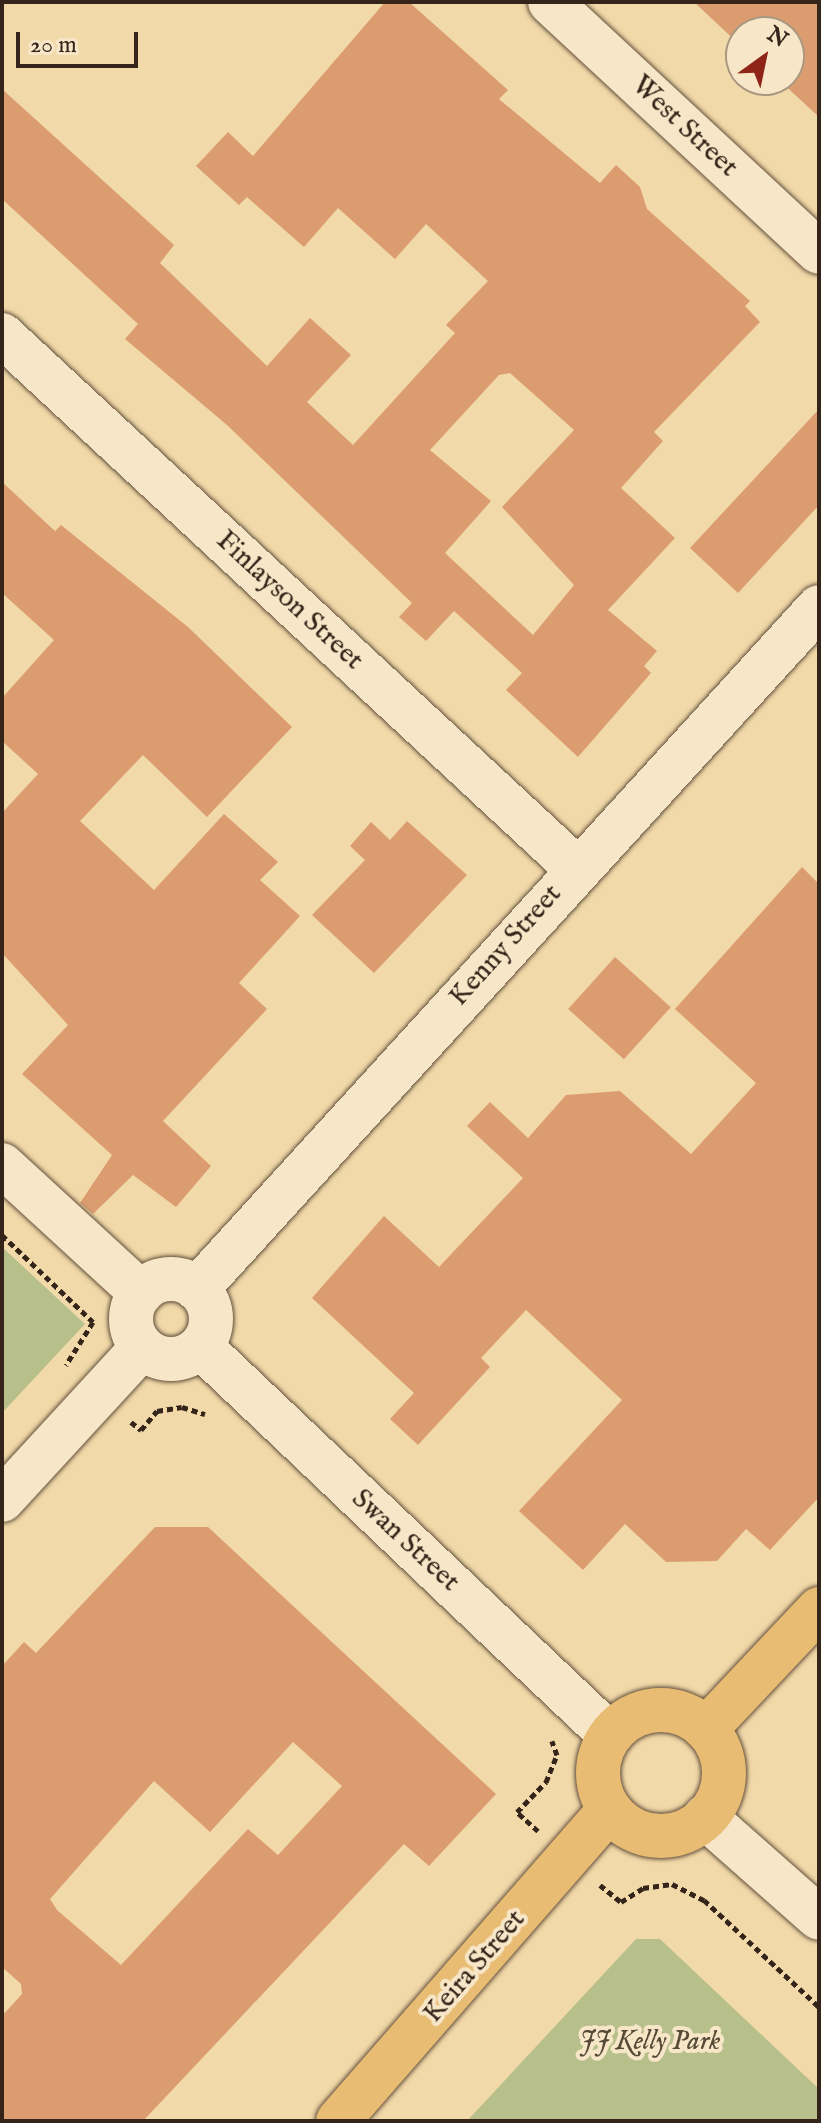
<!DOCTYPE html>
<html>
<head>
<meta charset="utf-8">
<style>
  body { margin:0 }
  #map { position:relative; width:821px; height:2123px; overflow:hidden; background:#f2d9a9; font-family:"IM FELL English",serif }
  div>[style] { position:absolute }
  .green>* { inset:0; background:#b7c08b }
  .building>* { inset:0; background:#db9d70; transform-origin:0 0 }
  .path>* { height:5px; margin-top:-2.5px; transform-origin:0; background:repeating-linear-gradient(90deg,#342419 0 6px,transparent 0 10px) }
  .roads { filter:drop-shadow(0 0 2px #64513d) drop-shadow(0 0 2px #64513d) }
  .minor>* { height:44px; margin:-22px; padding:0 22px; transform-origin:22px; border-radius:22px; background:#f7e6c7 }
  .minor>.ring { margin:-22px; padding:0; box-sizing:content-box; background:none; border:44px solid #f7e6c7; border-radius:50% }
  .major>* { height:44px; margin:-22px; padding:0 22px; transform-origin:22px; border-radius:22px; background:#e9bc74 }
  .major>.ring { margin:-22px; padding:0; box-sizing:content-box; background:none; border:44px solid #e9bc74; border-radius:50% }
  span { translate:-50% -50%; white-space:nowrap; text-align:center; line-height:1.15; -webkit-text-stroke:8px #f7e6c7; paint-order:stroke }
  .street-label { font-size:28px; color:#342419 }
  .park-label { font-size:28px; color:#554b36; font-style:italic }
  .frame { position:absolute; inset:0; border:4px solid #342419; pointer-events:none }
  .north { position:absolute; left:725px; top:16px; width:80px; height:80px; box-sizing:border-box; background:#f7e6c7; border:2px solid #a99881; border-radius:50%; rotate:33deg; font-size:22px; font-weight:700; line-height:32px; text-align:center; color:#342419 }
  .north::after { content:''; display:block; margin:auto; width:28px; height:36px; background:#8f2418; clip-path:polygon(50% 0,100% 100%,50% 72%,0 100%) }
  .scale { position:absolute; left:16px; top:32px; width:122px; height:36px; box-sizing:border-box; border:4px solid #342419; border-top:0; padding-left:10px; font-size:24px; line-height:28px; white-space:nowrap; color:#342419; -webkit-text-stroke:6px #f7e6c7; paint-order:stroke }
</style>
</head>
<body>
<div id="map">
  <div class="green">
    <div style="clip-path:polygon(2px 1247px,85px 1324px,2px 1413px)"></div>
    <div style="clip-path:polygon(636px 1939px,660px 1939px,819px 2089px,819px 2121px,467px 2121px)"></div>
  </div>
  <div class="building">
    <div style="clip-path:polygon(evenodd,385px 2px,409px 2px,508px 90px,499px 99px,600px 183px,616px 165px,640px 187px,647px 209px,750px 301px,745px 306px,760px 322px,654px 432px,663px 441px,621px 488px,675px 538px,608px 610px,657px 651px,644px 666px,651px 673px,578px 757px,506px 690px,522px 673px,454px 611px,426px 641px,399px 617px,412px 603px,227px 425px,125px 339px,138px 324px,2px 199px,2px 89px,174px 245px,160px 263px,267px 366px,310px 318px,351px 355px,307px 402px,353px 445px,455px 333px,446px 325px,488px 281px,426px 224px,395px 259px,338px 208px,304px 247px,247px 197px,239px 205px,196px 166px,228px 132px,253px 156px,385px 2px,510px 373px,574px 430px,502px 507px,574px 585px,533px 635px,445px 553px,491px 501px,430px 450px,499px 375px,510px 373px)"></div>
    <div style="clip-path:polygon(694px 2px,819px 2px,819px 117px,779px 80px,789px 80px,789px 32px,741px 32px,741px 46px)"></div>
    <div style="clip-path:polygon(819px 409px,819px 505px,738px 593px,690px 548px)"></div>
    <div style="clip-path:polygon(2px 482px,55px 531px,61px 525px,188px 627px,292px 727px,207px 817px,143px 755px,80px 821px,154px 890px,224px 814px,278px 862px,260px 880px,300px 916px,239px 983px,267px 1009px,163px 1121px,211px 1166px,176px 1207px,133px 1175px,93px 1214px,80px 1203px,112px 1155px,22px 1074px,68px 1025px,2px 953px,2px 813px,38px 774px,2px 741px,2px 698px,54px 640px,2px 593px)"></div>
    <div style="clip-path:polygon(407px 821px,467px 875px,374px 973px,312px 915px,365px 860px,350px 846px,371px 822px,390px 840px)"></div>
    <div style="clip-path:polygon(802px 867px,819px 884px,819px 1497px,770px 1550px,746px 1529px,717px 1561px,666px 1562px,625px 1524px,583px 1570px,519px 1511px,622px 1400px,526px 1310px,481px 1358px,490px 1367px,418px 1445px,390px 1419px,414px 1393px,312px 1298px,384px 1216px,439px 1267px,523px 1178px,467px 1126px,490px 1102px,528px 1138px,566px 1095px,620px 1091px,691px 1154px,756px 1083px,675px 1009px)"></div>
    <div style="left:615px;top:957px;width:75px;height:70px;rotate:42deg"></div>
    <div style="clip-path:polygon(evenodd,155px 1527px,208px 1527px,496px 1794px,429px 1866px,404px 1844px,143px 2121px,2px 2121px,2px 2016px,22px 1994px,21px 1984px,2px 1967px,2px 1666px,24px 1642px,36px 1653px,155px 1527px,293px 1742px,342px 1786px,278px 1855px,248px 1829px,121px 1965px,57px 1910px,50px 1899px,154px 1781px,210px 1832px,293px 1742px)"></div>
  </div>
  <div class="path">
    <div style="left:2px;top:1235px;width:126px;rotate:43.7deg"></div>
    <div style="left:93px;top:1322px;width:51px;rotate:122.1deg"></div>
    <div style="left:131px;top:1422px;width:13px;rotate:39deg"></div>
    <div style="left:141px;top:1430px;width:25px;rotate:-50deg"></div>
    <div style="left:157px;top:1411px;width:25px;rotate:-9deg"></div>
    <div style="left:182px;top:1407px;width:24px;rotate:17deg"></div>
    <div style="left:538px;top:1831px;width:28px;rotate:-138deg"></div>
    <div style="left:517px;top:1812px;width:42px;rotate:-46deg"></div>
    <div style="left:546px;top:1782px;width:29px;rotate:-68deg"></div>
    <div style="left:557px;top:1755px;width:15px;rotate:-110deg"></div>
    <div style="left:600px;top:1885px;width:27px;rotate:39deg"></div>
    <div style="left:621px;top:1902px;width:26px;rotate:-32deg"></div>
    <div style="left:643px;top:1888px;width:29px;rotate:-8deg"></div>
    <div style="left:672px;top:1884px;width:36px;rotate:27deg"></div>
    <div style="left:704px;top:1900px;width:157px;rotate:42.9deg"></div>
  </div>
  <div class="roads">
    <div class="minor">
      <div style="left:550px;top:2px;width:367px;rotate:42.9deg"></div>
      <div style="left:2px;top:335px;width:783px;rotate:42.88deg"></div>
      <div style="left:2px;top:1165px;width:189px;rotate:42.6deg"></div>
      <div class="ring" style="left:131px;top:1279px;width:36px;height:36px"></div>
      <div style="left:197px;top:1289px;width:923px;rotate:-47.63deg"></div>
      <div style="left:201px;top:1347px;width:564px;rotate:43.49deg"></div>
      <div style="left:2px;top:1500px;width:207px;rotate:-47.4deg"></div>
      <div style="left:705px;top:1817px;width:152px;rotate:41.5deg"></div>
    </div>
    <div class="major">
      <div class="ring" style="left:598px;top:1710px;width:82px;height:82px"></div>
      <div style="left:706px;top:1729px;width:165px;rotate:-46.7deg"></div>
      <div style="left:338px;top:2121px;width:413px;rotate:-48.9deg"></div>
    </div>
  </div>
  <div class="street-label">
    <span style="left:684px;top:127px;rotate:43deg">West Street</span>
    <span style="left:289px;top:601px;rotate:43deg">Finlayson Street</span>
    <span style="left:506px;top:946px;rotate:-48deg">Kenny Street</span>
    <span style="left:405px;top:1541px;rotate:43deg">Swan Street</span>
    <span style="left:475px;top:1967px;rotate:-49deg">Keira Street</span>
  </div>
  <div class="park-label">
    <span style="left:650px;top:2042px">JJ Kelly Park</span>
  </div>
  <div class="frame"></div>
  <div class="north">N</div>
  <div class="scale">20 m</div>
</div>
</body>
</html>
